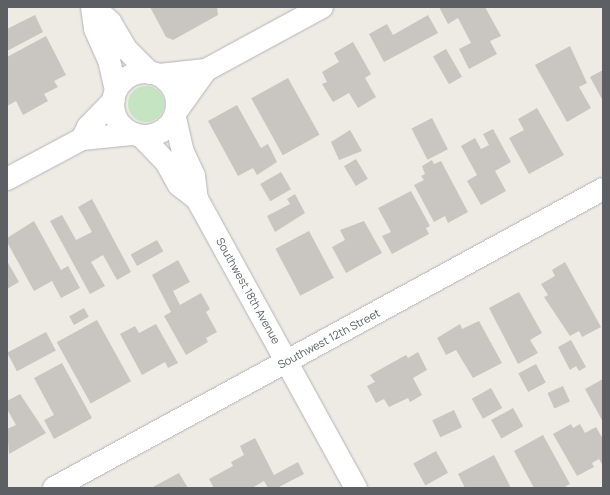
<!DOCTYPE html>
<html>
<head>
<meta charset="utf-8">
<style>
  body { margin:0 }
  #map { position:relative; width:610px; height:495px; overflow:hidden; background:#eeeae4; font-family:Manrope,sans-serif }
  div>[style] { position:absolute }
  .green>* { inset:0; background:#c5e4c1 }
  .round { border-radius:50% }
  .building>* { inset:0; background:#c9c5c1; transform-origin:0 0 }
  .roads { filter:drop-shadow(0 0 1px #b1b5b8) drop-shadow(0 0 1px #b1b5b8) }
  .street>* { height:22px; margin:-11px; padding:0 11px; transform-origin:11px; border-radius:11px; background:#fff }
  .street>.ring { margin:-11px; padding:0; box-sizing:content-box; background:none; border:22px solid #fff; border-radius:50% }
  span { translate:-50% -50%; white-space:nowrap; text-align:center; line-height:1.15; -webkit-text-stroke:4px #fff; paint-order:stroke }
  .street-label { font-size:11px; color:#5c6064 }
  .frame { position:absolute; inset:0; border:8px solid #5c6064; pointer-events:none }
</style>
</head>
<body>
<div id="map">
  <div class="green">
    <div class="round" style="left:128px;top:86px;width:36px;height:36px"></div>
  </div>
  <div class="building">
    <div style="clip-path:polygon(150px 7px,217px 7px,218px 15px,173px 40px,166px 37px)"></div>
    <div style="clip-path:polygon(439px 7px,485px 7px,501px 36px,490px 41px,497px 54px,469px 69px,459px 49px,471px 43px,458px 18px,448px 24px)"></div>
    <div style="clip-path:polygon(35px 15px,43px 32px,7px 51px,7px 29px)"></div>
    <div style="clip-path:polygon(428px 15px,438px 33px,384px 62px,369px 34px,387px 24px,393px 35px)"></div>
    <div style="clip-path:polygon(46px 36px,66px 75px,54px 81px,58px 87px,44px 94px,48px 101px,23px 115px,16px 101px,7px 106px,7px 57px)"></div>
    <div style="clip-path:polygon(353px 42px,371px 74px,365px 78px,376px 97px,358px 108px,349px 93px,333px 102px,322px 84px,327px 82px,322px 72px,339px 62px,334px 53px)"></div>
    <div style="clip-path:polygon(570px 46px,587px 83px,579px 87px,591px 108px,567px 122px,535px 65px)"></div>
    <div style="left:446px;top:49px;width:32px;height:15px;rotate:60deg"></div>
    <div style="clip-path:polygon(603px 70px,603px 101px,590px 77px)"></div>
    <div style="left:288px;top:78px;width:65px;height:42px;rotate:61deg"></div>
    <div style="clip-path:polygon(237px 105px,261px 148px,268px 144px,277px 162px,257px 175px,253px 168px,238px 176px,208px 121px)"></div>
    <div style="clip-path:polygon(537px 108px,564px 155px,529px 174px,509px 138px,524px 130px,518px 119px)"></div>
    <div style="left:432px;top:118px;width:35px;height:23px;rotate:63deg"></div>
    <div style="clip-path:polygon(493px 129px,511px 162px,495px 171px,506px 191px,481px 205px,467px 181px,477px 175px,461px 146px,475px 138px,481px 149px,489px 145px,483px 134px)"></div>
    <div style="clip-path:polygon(350px 130px,362px 151px,339px 160px,331px 142px)"></div>
    <div style="left:356px;top:159px;width:23px;height:14px;rotate:59deg"></div>
    <div style="clip-path:polygon(432px 160px,434px 164px,441px 161px,468px 212px,448px 223px,445px 216px,434px 222px,414px 185px,424px 180px,421px 176px,425px 174px,422px 166px)"></div>
    <div style="left:281px;top:172px;width:20px;height:24px;rotate:60deg"></div>
    <div style="clip-path:polygon(411px 191px,430px 226px,426px 228px,429px 234px,392px 254px,382px 236px,391px 232px,378px 208px)"></div>
    <div style="clip-path:polygon(295px 194px,305px 213px,275px 232px,267px 216px,290px 204px,287px 199px)"></div>
    <div style="clip-path:polygon(92px 199px,131px 272px,117px 280px,103px 255px,91px 262px,105px 286px,90px 294px,50px 221px,62px 215px,76px 240px,92px 232px,78px 207px)"></div>
    <div style="clip-path:polygon(34px 221px,61px 270px,68px 266px,80px 288px,61px 298px,52px 281px,34px 291px,7px 242px,7px 238px)"></div>
    <div style="clip-path:polygon(364px 221px,382px 253px,346px 273px,332px 247px,345px 240px,340px 230px)"></div>
    <div style="left:309px;top:231px;width:53px;height:38px;rotate:62deg"></div>
    <div style="left:157px;top:240px;width:13px;height:30px;rotate:61deg"></div>
    <div style="clip-path:polygon(178px 260px,190px 282px,173px 291px,180px 305px,201px 293px,210px 309px,206px 312px,217px 332px,206px 338px,208px 342px,186px 355px,164px 316px,171px 312px,152px 275px)"></div>
    <div style="clip-path:polygon(7px 261px,19px 282px,7px 289px)"></div>
    <div style="clip-path:polygon(565px 262px,601px 327px,582px 337px,579px 331px,570px 336px,544px 297px,548px 295px,541px 284px,555px 276px,552px 270px)"></div>
    <div style="clip-path:polygon(519px 292px,542px 333px,530px 340px,538px 353px,518px 364px,489px 308px)"></div>
    <div style="left:84px;top:308px;width:10px;height:17px;rotate:61deg"></div>
    <div style="left:97px;top:320px;width:70px;height:46px;rotate:61deg"></div>
    <div style="clip-path:polygon(479px 321px,502px 363px,473px 378px,456px 350px,446px 355px,437px 338px,460px 324px,462px 329px)"></div>
    <div style="clip-path:polygon(156px 324px,178px 363px,168px 368px,165px 362px,142px 375px,120px 334px,135px 326px,139px 333px)"></div>
    <div style="left:46px;top:332px;width:21px;height:44px;rotate:62deg"></div>
    <div style="clip-path:polygon(571px 340px,586px 367px,579px 371px,576px 366px,570px 370px,558px 347px)"></div>
    <div style="clip-path:polygon(418px 352px,427px 370px,413px 378px,422px 395px,410px 402px,408px 398px,389px 407px,384px 399px,376px 403px,367px 386px,375px 382px,370px 375px,406px 355px,408px 358px)"></div>
    <div style="clip-path:polygon(62px 363px,92px 418px,54px 439px,44px 420px,54px 415px,34px 378px)"></div>
    <div style="left:536px;top:364px;width:21px;height:20px;rotate:62deg"></div>
    <div style="clip-path:polygon(603px 379px,603px 422px,585px 389px)"></div>
    <div style="left:563px;top:386px;width:17px;height:17px;rotate:66deg"></div>
    <div style="left:491px;top:388px;width:23px;height:22px;rotate:61deg"></div>
    <div style="clip-path:polygon(20px 394px,46px 433px,9px 454px,7px 429px,16px 425px,7px 409px,7px 401px)"></div>
    <div style="left:513px;top:408px;width:21px;height:25px;rotate:61deg"></div>
    <div style="left:454px;top:410px;width:19px;height:24px;rotate:65deg"></div>
    <div style="clip-path:polygon(571px 424px,573px 428px,580px 424px,585px 433px,596px 427px,603px 439px,603px 466px,599px 459px,592px 463px,594px 467px,577px 476px,553px 434px)"></div>
    <div style="clip-path:polygon(543px 435px,570px 484px,563px 488px,534px 488px,514px 451px)"></div>
    <div style="clip-path:polygon(255px 438px,274px 475px,298px 462px,304px 474px,277px 488px,268px 488px,264px 481px,252px 488px,214px 488px,209px 479px,233px 466px,231px 462px,244px 455px,240px 446px)"></div>
    <div style="left:436px;top:451px;width:25px;height:26px;rotate:61deg"></div>
    <div style="clip-path:polygon(494px 455px,511px 488px,465px 488px,458px 474px)"></div>
    <div style="clip-path:polygon(179px 473px,188px 488px,151px 488px)"></div>
  </div>
  <div class="roads">
    <div class="street">
      <div style="left:92px;top:7px;width:22px;rotate:82deg"></div>
      <div style="left:95px;top:29px;width:34px;rotate:66deg"></div>
      <div style="left:109px;top:60px;width:31px;rotate:77deg"></div>
      <div style="left:93px;top:7px;width:23px;rotate:41deg"></div>
      <div style="left:110px;top:22px;width:31px;rotate:59deg"></div>
      <div style="left:126px;top:49px;width:34px;rotate:45deg"></div>
      <div class="ring" style="left:113px;top:72px;width:42px;height:42px"></div>
      <div style="left:159px;top:75px;width:47px;rotate:-6.1deg"></div>
      <div style="left:206px;top:70px;width:132px;rotate:-28.5deg"></div>
      <div style="left:178px;top:109px;width:48px;rotate:-54.3deg"></div>
      <div style="left:175px;top:118px;width:35px;rotate:77deg"></div>
      <div style="left:183px;top:152px;width:26px;rotate:65deg"></div>
      <div style="left:194px;top:176px;width:23px;rotate:83deg"></div>
      <div style="left:197px;top:199px;width:330px;rotate:61.2deg"></div>
      <div style="left:141px;top:136px;width:36px;rotate:46deg"></div>
      <div style="left:166px;top:162px;width:26px;rotate:61deg"></div>
      <div style="left:179px;top:185px;width:23px;rotate:38deg"></div>
      <div style="left:82px;top:139px;width:13px;rotate:-63deg"></div>
      <div style="left:88px;top:127px;width:37px;rotate:-46deg"></div>
      <div style="left:7px;top:179px;width:85px;rotate:-28.1deg"></div>
      <div style="left:82px;top:139px;width:50px;rotate:-5.7deg"></div>
      <div style="left:54px;top:488px;width:625px;rotate:-28.57deg"></div>
    </div>
  </div>
  <div class="street-label">
    <span style="left:248px;top:291px;rotate:61deg">Southwest 18th Avenue</span>
    <span style="left:329px;top:339px;rotate:-28deg">Southwest 12th Street</span>
  </div>
  <div class="frame"></div>
</div>
</body>
</html>
